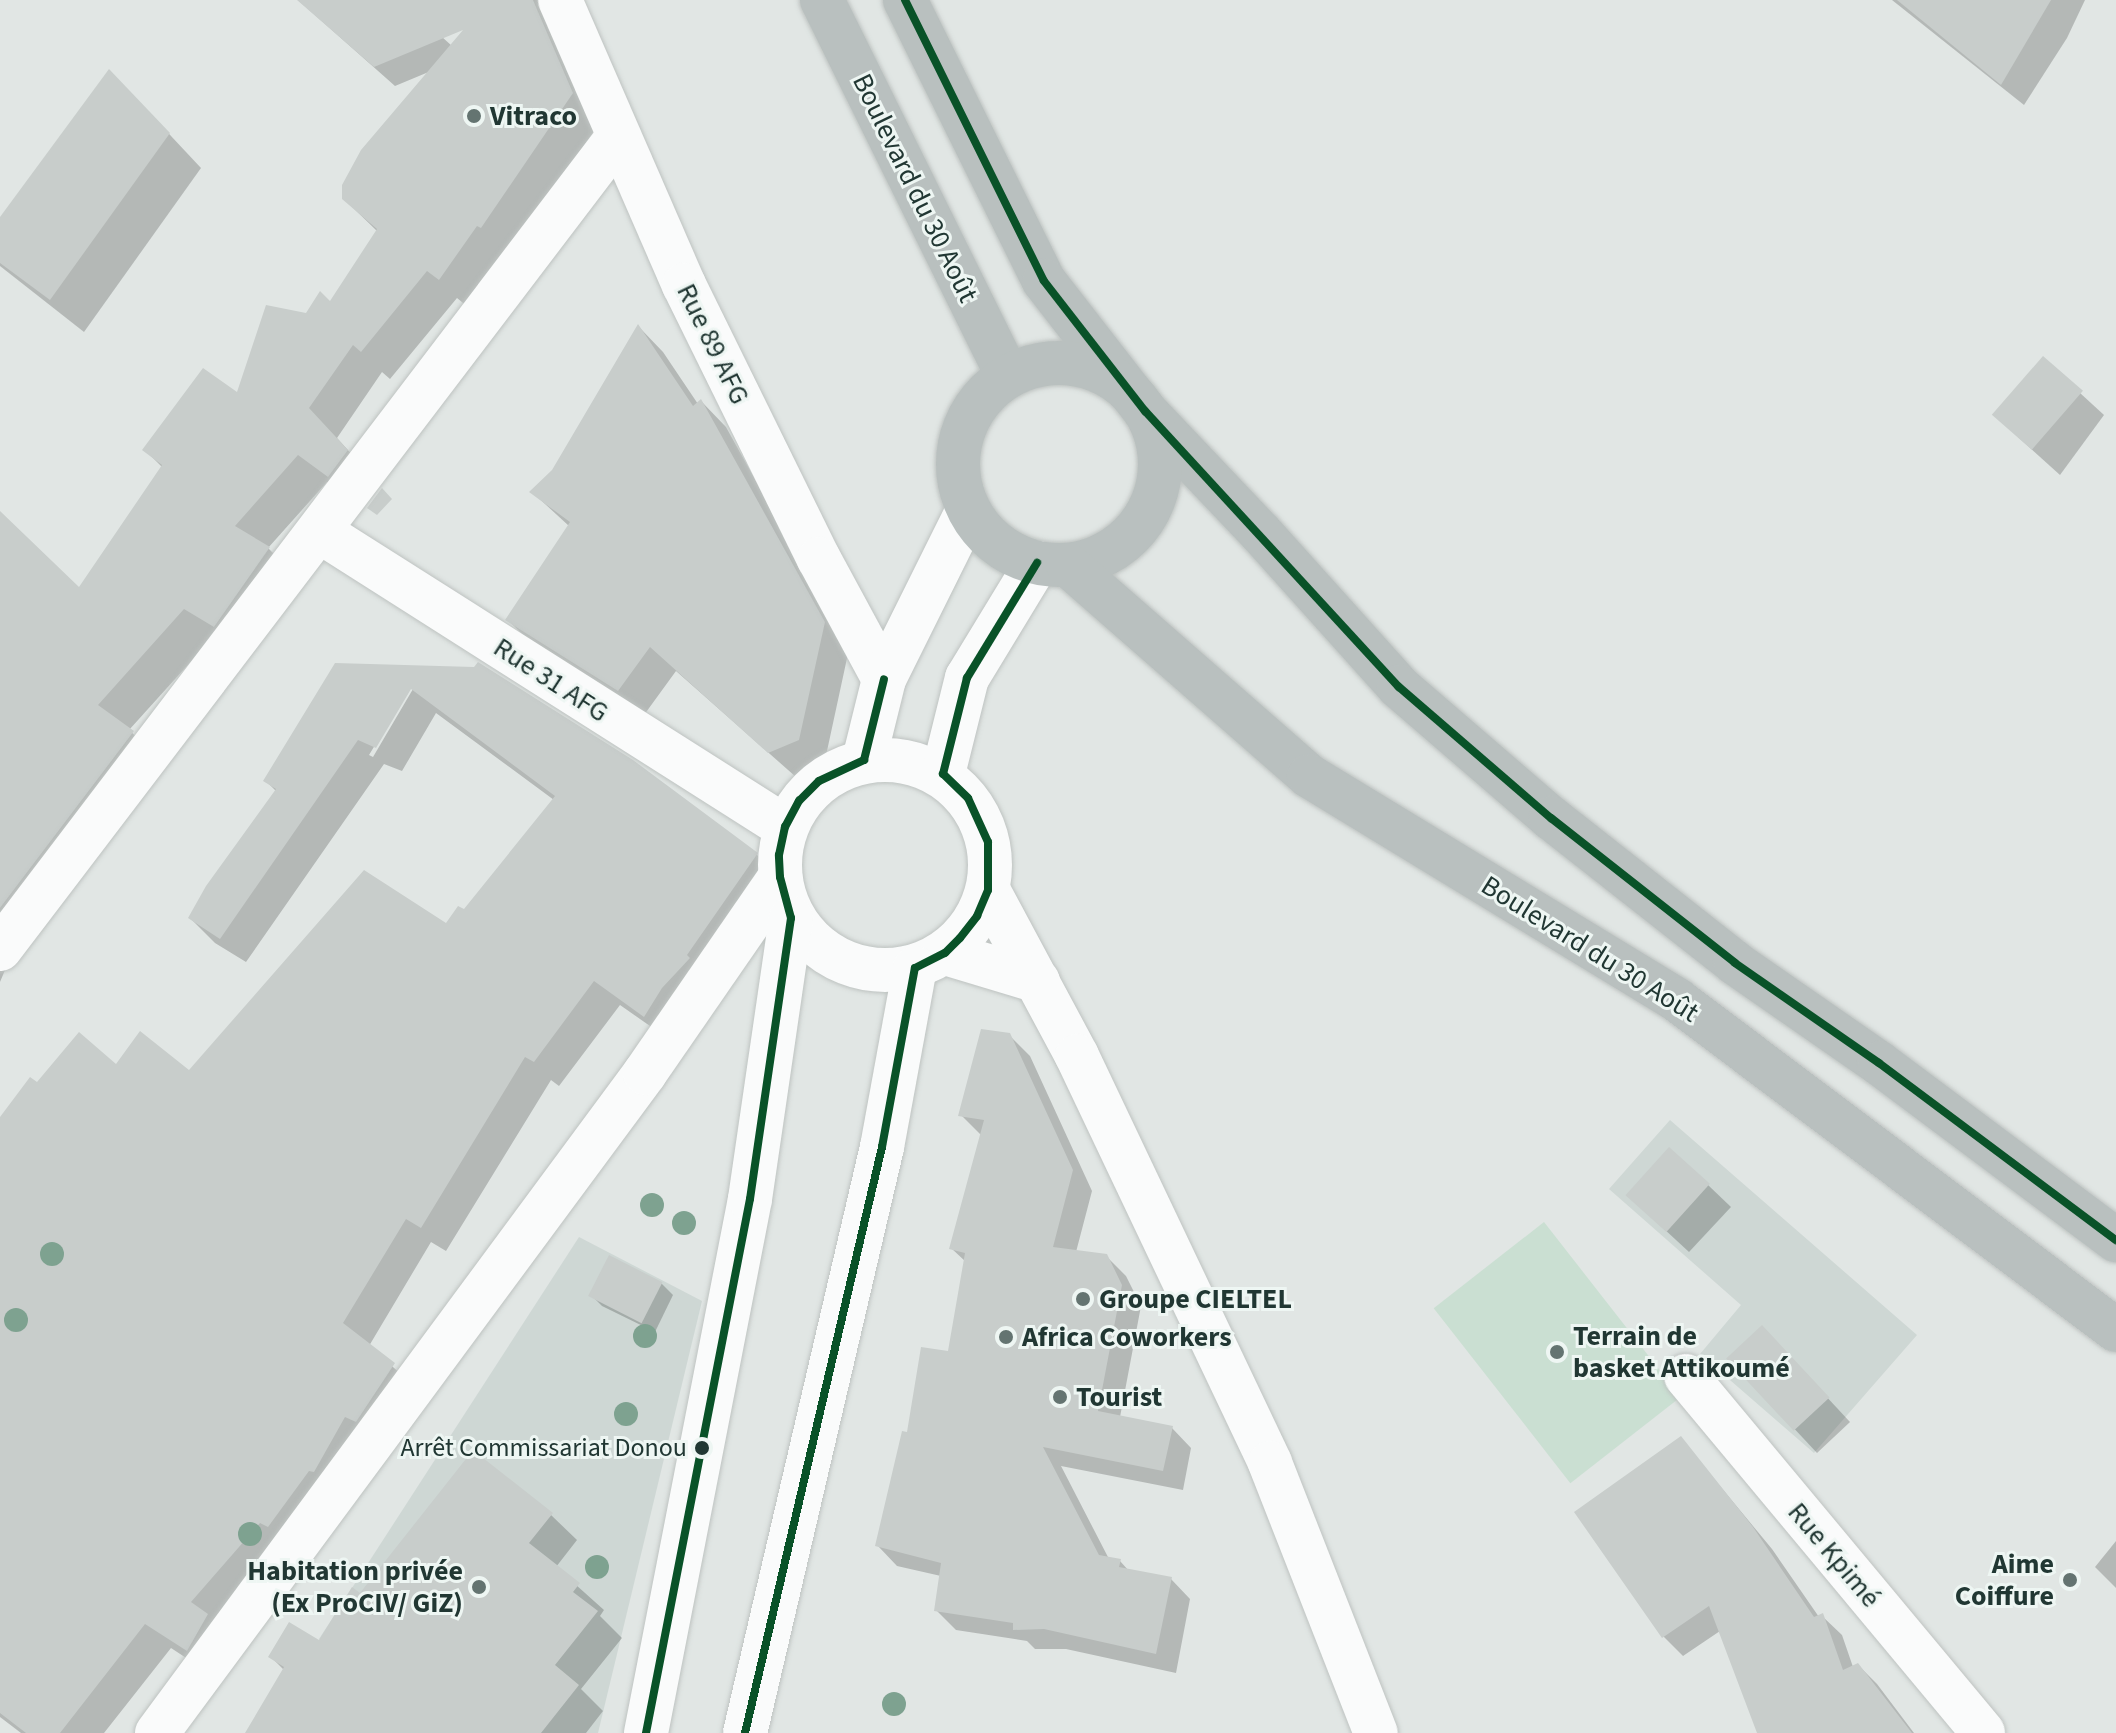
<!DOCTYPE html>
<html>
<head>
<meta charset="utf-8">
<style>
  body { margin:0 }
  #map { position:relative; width:2116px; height:1733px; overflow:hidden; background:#e1e6e4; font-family:"Source Sans 3",sans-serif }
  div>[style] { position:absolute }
  .built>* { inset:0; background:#ced7d4 }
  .green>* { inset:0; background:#cadfd2; transform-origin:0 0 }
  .shadow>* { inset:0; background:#0003 }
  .building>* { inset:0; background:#c8cdcb; transform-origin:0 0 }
  .roads { filter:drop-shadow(0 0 2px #bec3c1) drop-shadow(0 0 2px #bec3c1) }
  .street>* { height:44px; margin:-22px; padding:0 22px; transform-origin:22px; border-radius:22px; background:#fafbfb }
  .secondary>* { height:44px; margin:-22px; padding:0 22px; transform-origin:22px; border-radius:22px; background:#fafbfb }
  .secondary>.ring { margin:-22px; padding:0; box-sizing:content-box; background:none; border:44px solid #fafbfb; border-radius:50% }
  .highway>* { height:44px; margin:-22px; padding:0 22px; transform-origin:22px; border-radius:22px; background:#b9c0bf }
  .highway>.ring { margin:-22px; padding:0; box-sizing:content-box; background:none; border:44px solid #b9c0bf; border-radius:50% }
  .bus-1>* { height:8px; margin:-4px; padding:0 4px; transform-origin:4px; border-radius:4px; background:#095228 }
  .trees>* { width:24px; height:24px; margin:-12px; border-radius:50%; background:#7ea290 }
  .dots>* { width:22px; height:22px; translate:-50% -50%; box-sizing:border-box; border:4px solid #eef6f3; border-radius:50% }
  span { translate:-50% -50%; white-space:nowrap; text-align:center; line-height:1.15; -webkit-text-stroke:6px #eef6f3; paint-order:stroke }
  .bus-label { font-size:26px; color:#213733 }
  .right { translate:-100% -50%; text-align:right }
  .poi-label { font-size:28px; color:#213733; font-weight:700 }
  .left { translate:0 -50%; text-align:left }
  .street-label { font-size:28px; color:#213733 }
</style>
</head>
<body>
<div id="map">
  <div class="built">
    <div style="clip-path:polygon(1670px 1120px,1917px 1335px,1814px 1453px,1700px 1354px,1741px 1305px,1609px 1189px)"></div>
    <div style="clip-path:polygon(579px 1237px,702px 1301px,598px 1733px,478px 1733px,319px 1639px)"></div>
  </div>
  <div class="green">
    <div style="left:1544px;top:1222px;width:222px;height:140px;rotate:52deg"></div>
  </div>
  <div class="shadow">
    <div style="clip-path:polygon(298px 0,401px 0,452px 46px,491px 0,543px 0,600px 122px,510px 255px,468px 307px,457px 298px,390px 379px,382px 372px,337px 438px,375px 480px,357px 504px,327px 482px,268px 548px,297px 577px,214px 636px,129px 730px,161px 760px,8px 963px,0 982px,0 513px,79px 590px,163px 468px,145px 450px,238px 395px,307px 316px,331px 304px,378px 232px,344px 199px,431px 71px,395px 86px)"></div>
    <div style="clip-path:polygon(1892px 0,2085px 0,2067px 38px,2024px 105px)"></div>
    <div style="clip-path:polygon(142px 105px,201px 168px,84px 332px,0 266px,0 221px)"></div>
    <div style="clip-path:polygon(639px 327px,663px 352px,698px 404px,701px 401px,726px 427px,849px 649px,824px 765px,796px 777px,676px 671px,644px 715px,533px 645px,508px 620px,569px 526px,532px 492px,553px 471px)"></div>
    <div style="clip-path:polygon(2043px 359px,2104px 415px,2060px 475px,2018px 437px)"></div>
    <div style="clip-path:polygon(evenodd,336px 665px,475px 669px,756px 854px,782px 880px,670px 1040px,620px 1005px,559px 1086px,551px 1080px,446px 1251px,431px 1242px,369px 1346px,418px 1389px,209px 1673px,171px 1648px,104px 1733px,21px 1733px,0 1717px,0 1120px,37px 1085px,116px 1066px,189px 1072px,447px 926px,465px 912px,554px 800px,436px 713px,402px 771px,384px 764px,246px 962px,215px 943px,190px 918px,277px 792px,266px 781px,336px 665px,409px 689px,413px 689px,373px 757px,369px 755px,409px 689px)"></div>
    <div style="clip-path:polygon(1009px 1035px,1030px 1056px,1092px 1191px,1076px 1252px,1106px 1256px,1126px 1276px,1141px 1306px,1120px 1417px,1172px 1428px,1191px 1448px,1183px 1490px,1061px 1466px,1109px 1559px,1120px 1561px,1129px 1571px,1171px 1579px,1190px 1599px,1176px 1673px,1066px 1649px,1035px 1649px,1027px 1641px,956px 1630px,936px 1610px,941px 1576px,897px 1566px,878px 1546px,909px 1435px,949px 1354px,966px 1262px,951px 1248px,982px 1136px,961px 1115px)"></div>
    <div style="clip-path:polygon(1708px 1185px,1731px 1207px,1689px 1252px,1650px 1216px)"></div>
    <div style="clip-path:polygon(610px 1258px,662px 1284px,673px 1295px,655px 1332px,602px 1306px,591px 1295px)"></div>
    <div style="clip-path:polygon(1784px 1351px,1850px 1422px,1817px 1453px,1728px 1358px)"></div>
    <div style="clip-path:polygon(1681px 1439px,1772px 1549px,1819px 1617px,1822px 1616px,1842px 1635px,1853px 1667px,1858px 1665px,1877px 1684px,1914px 1733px,1759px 1733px,1720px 1631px,1683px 1656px,1664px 1637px,1577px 1513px)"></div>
    <div style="clip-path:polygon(551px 1515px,577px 1540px,556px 1567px,604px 1610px,600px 1616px,622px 1638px,581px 1689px,603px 1711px,586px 1733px,248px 1733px,285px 1671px,271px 1657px,319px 1643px,360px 1596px)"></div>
    <div style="clip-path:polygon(2116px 1541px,2116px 1588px,2095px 1567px)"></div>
  </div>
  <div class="building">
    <div style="clip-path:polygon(297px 0,533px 0,573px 93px,481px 228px,477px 226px,439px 280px,427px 271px,361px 352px,353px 345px,309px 408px,348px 450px,328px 477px,298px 455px,235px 526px,270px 547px,214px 627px,184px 609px,98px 705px,134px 731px,0 908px,0 511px,79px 587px,162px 465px,142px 450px,203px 368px,237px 392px,266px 305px,306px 313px,320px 291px,330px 301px,377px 229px,342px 199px,342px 185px,361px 150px,463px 30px,374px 67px)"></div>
    <div style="clip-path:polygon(1897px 0,2051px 0,2001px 85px)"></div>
    <div style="clip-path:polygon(109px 69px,170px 133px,50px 300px,0 263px,0 217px)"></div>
    <div style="clip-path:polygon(638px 324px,693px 406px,701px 399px,825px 622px,799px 740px,768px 753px,650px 647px,618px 691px,505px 620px,570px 522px,529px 492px,552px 470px)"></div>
    <div style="left:2043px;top:356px;width:53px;height:78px;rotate:41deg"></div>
    <div style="clip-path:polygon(382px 488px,392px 499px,377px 515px,367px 508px)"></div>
    <div style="clip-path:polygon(478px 662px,633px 760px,758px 853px,687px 955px,690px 958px,662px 988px,644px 1017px,594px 981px,534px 1062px,525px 1057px,421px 1228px,406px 1219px,343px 1323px,395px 1363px,356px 1422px,345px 1417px,314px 1472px,309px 1471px,268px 1527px,260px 1523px,191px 1602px,208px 1614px,187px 1651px,145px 1624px,60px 1733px,26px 1733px,0 1713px,0 1117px,30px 1077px,37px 1082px,79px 1032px,116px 1064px,140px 1031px,189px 1070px,364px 870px,446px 923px,458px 906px,464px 909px,555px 796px,411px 689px,376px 748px,358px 740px,220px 939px,188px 918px,206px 886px,276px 789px,263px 781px,335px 663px,474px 667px)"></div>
    <div style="clip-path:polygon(981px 1029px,1010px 1033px,1073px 1170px,1053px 1247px,1107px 1254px,1122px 1285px,1098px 1411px,1173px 1426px,1163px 1471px,1043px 1447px,1099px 1555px,1121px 1559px,1119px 1567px,1172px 1577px,1156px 1654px,1044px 1629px,1013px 1630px,1013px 1623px,934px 1611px,941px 1563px,875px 1546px,902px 1431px,907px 1432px,921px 1347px,948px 1351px,965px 1253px,949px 1249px,984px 1120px,958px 1116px)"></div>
    <div style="left:1669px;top:1147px;width:55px;height:65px;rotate:42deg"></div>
    <div style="left:609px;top:1255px;width:60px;height:46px;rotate:27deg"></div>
    <div style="left:1762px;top:1325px;width:99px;height:49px;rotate:47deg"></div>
    <div style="clip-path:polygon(1681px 1436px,1753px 1527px,1814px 1617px,1823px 1613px,1843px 1670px,1858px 1663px,1912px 1733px,1757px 1733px,1709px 1606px,1662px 1638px,1574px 1512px)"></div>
    <div style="clip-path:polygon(473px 1450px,553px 1513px,529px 1543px,580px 1583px,573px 1592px,598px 1611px,555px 1665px,579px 1685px,541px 1733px,245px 1733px,284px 1667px,268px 1657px,289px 1622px,319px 1640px,352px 1587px,360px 1593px)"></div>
  </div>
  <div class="roads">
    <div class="street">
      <div style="left:560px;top:0;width:311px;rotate:66.5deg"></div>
      <div style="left:684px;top:285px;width:305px;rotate:63.8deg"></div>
      <div style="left:819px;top:559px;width:136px;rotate:61.6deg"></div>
      <div style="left:319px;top:531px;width:552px;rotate:32.42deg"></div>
      <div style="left:988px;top:890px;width:188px;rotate:61.8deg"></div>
      <div style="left:1077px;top:1056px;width:450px;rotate:64.6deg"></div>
      <div style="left:1270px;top:1463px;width:290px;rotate:68.6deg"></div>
      <div style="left:0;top:949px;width:1020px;rotate:-52.73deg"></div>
      <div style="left:945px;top:953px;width:97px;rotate:16.8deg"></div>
      <div style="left:1686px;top:1376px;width:464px;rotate:50.2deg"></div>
      <div style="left:157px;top:1733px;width:821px;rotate:-53.52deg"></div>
      <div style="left:645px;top:1073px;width:238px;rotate:-55.4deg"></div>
    </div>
    <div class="secondary">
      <div class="ring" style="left:780px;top:760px;width:166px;height:166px"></div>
      <div style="left:864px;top:760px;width:83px;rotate:-76.1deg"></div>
      <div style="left:884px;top:679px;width:189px;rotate:-63.6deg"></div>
      <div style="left:943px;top:774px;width:99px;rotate:-76deg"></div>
      <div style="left:967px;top:678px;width:135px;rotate:-58.7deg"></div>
      <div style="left:646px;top:1733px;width:544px;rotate:-78.98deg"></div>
      <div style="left:750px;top:1199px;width:284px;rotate:-81.7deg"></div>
      <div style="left:745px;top:1733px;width:602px;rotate:-76.84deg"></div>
      <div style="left:882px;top:1147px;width:182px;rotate:-79.6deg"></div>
    </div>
    <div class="highway">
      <div style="left:822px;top:0;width:418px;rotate:63.7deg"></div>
      <div style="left:905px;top:0;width:313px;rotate:63.7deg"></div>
      <div style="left:1044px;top:281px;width:165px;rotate:52.2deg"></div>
      <div style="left:1145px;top:411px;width:167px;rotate:46.5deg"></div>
      <div style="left:1260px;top:532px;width:208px;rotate:48.1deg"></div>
      <div style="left:1399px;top:687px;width:201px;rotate:40.8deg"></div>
      <div style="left:1551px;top:818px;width:234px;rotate:38.2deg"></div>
      <div style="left:1735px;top:963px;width:175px;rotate:34.8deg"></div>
      <div style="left:1879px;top:1063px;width:296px;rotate:36.8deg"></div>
      <div class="ring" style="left:958px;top:363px;width:158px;height:158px"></div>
      <div style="left:1068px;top:565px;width:320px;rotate:41.2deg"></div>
      <div style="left:1309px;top:776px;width:431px;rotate:31.3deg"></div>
      <div style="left:1677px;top:1000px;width:549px;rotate:36.93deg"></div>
    </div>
  </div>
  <div class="bus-1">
    <div style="left:905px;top:0;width:313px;rotate:63.7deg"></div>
    <div style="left:1044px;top:281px;width:165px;rotate:52.2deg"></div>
    <div style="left:1145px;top:411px;width:375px;rotate:47.4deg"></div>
    <div style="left:1399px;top:687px;width:201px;rotate:40.8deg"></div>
    <div style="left:1551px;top:818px;width:234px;rotate:38.2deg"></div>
    <div style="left:1735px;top:963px;width:175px;rotate:34.8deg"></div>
    <div style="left:1879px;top:1063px;width:296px;rotate:36.8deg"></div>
    <div style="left:646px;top:1733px;width:544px;rotate:-78.98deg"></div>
    <div style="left:750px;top:1199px;width:284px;rotate:-81.7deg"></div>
    <div style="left:791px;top:918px;width:42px;rotate:-105deg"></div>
    <div style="left:780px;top:877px;width:22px;rotate:-93deg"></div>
    <div style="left:779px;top:855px;width:29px;rotate:-78deg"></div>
    <div style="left:785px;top:827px;width:30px;rotate:-62deg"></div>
    <div style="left:799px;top:801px;width:28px;rotate:-45deg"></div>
    <div style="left:819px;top:781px;width:50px;rotate:-25deg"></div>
    <div style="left:864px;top:760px;width:83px;rotate:-76.1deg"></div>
    <div style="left:745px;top:1733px;width:602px;rotate:-76.84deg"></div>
    <div style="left:882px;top:1147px;width:182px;rotate:-79.6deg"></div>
    <div style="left:915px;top:968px;width:34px;rotate:-27deg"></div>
    <div style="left:945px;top:953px;width:21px;rotate:-45deg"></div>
    <div style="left:960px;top:938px;width:28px;rotate:-52deg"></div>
    <div style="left:977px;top:916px;width:28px;rotate:-67deg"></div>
    <div style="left:988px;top:890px;width:48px;rotate:-90deg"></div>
    <div style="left:988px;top:842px;width:48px;rotate:-114.4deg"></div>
    <div style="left:968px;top:798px;width:35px;rotate:-136deg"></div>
    <div style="left:943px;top:774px;width:99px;rotate:-76deg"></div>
    <div style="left:967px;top:678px;width:135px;rotate:-58.7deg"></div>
  </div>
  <div class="trees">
    <div style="left:652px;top:1205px"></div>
    <div style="left:684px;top:1223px"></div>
    <div style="left:52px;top:1254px"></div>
    <div style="left:16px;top:1320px"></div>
    <div style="left:645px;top:1336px"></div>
    <div style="left:626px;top:1414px"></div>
    <div style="left:250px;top:1534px"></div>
    <div style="left:597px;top:1567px"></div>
    <div style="left:894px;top:1704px"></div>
  </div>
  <div class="dots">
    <div style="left:474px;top:116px;background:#647471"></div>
    <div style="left:1083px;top:1299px;background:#647471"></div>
    <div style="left:1006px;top:1337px;background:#647471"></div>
    <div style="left:1557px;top:1352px;background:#647471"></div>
    <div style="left:1060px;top:1397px;background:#647471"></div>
    <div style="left:702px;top:1448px;background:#213733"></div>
    <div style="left:2070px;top:1580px;background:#647471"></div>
    <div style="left:479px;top:1587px;background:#647471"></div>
  </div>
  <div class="bus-label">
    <span class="right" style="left:687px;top:1448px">Arrêt Commissariat Donou</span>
  </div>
  <div class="poi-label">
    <span class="left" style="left:490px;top:116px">Vitraco</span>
    <span class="left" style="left:1099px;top:1299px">Groupe CIELTEL</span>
    <span class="left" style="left:1573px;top:1352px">Terrain de<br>basket Attikoumé</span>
    <span class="left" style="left:1022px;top:1337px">Africa Coworkers</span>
    <span class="left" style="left:1076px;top:1397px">Tourist</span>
    <span class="right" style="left:2054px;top:1580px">Aime<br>Coiffure</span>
    <span class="right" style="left:463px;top:1587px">Habitation privée<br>(Ex ProCIV/ GiZ)</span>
  </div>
  <div class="street-label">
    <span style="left:915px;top:188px;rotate:64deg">Boulevard du 30 Août</span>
    <span style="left:713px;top:344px;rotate:64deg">Rue 89 AFG</span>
    <span style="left:551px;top:680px;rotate:33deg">Rue 31 AFG</span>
    <span style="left:1590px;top:949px;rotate:32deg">Boulevard du 30 Août</span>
    <span style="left:1834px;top:1555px;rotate:50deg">Rue Kpimé</span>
  </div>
</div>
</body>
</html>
